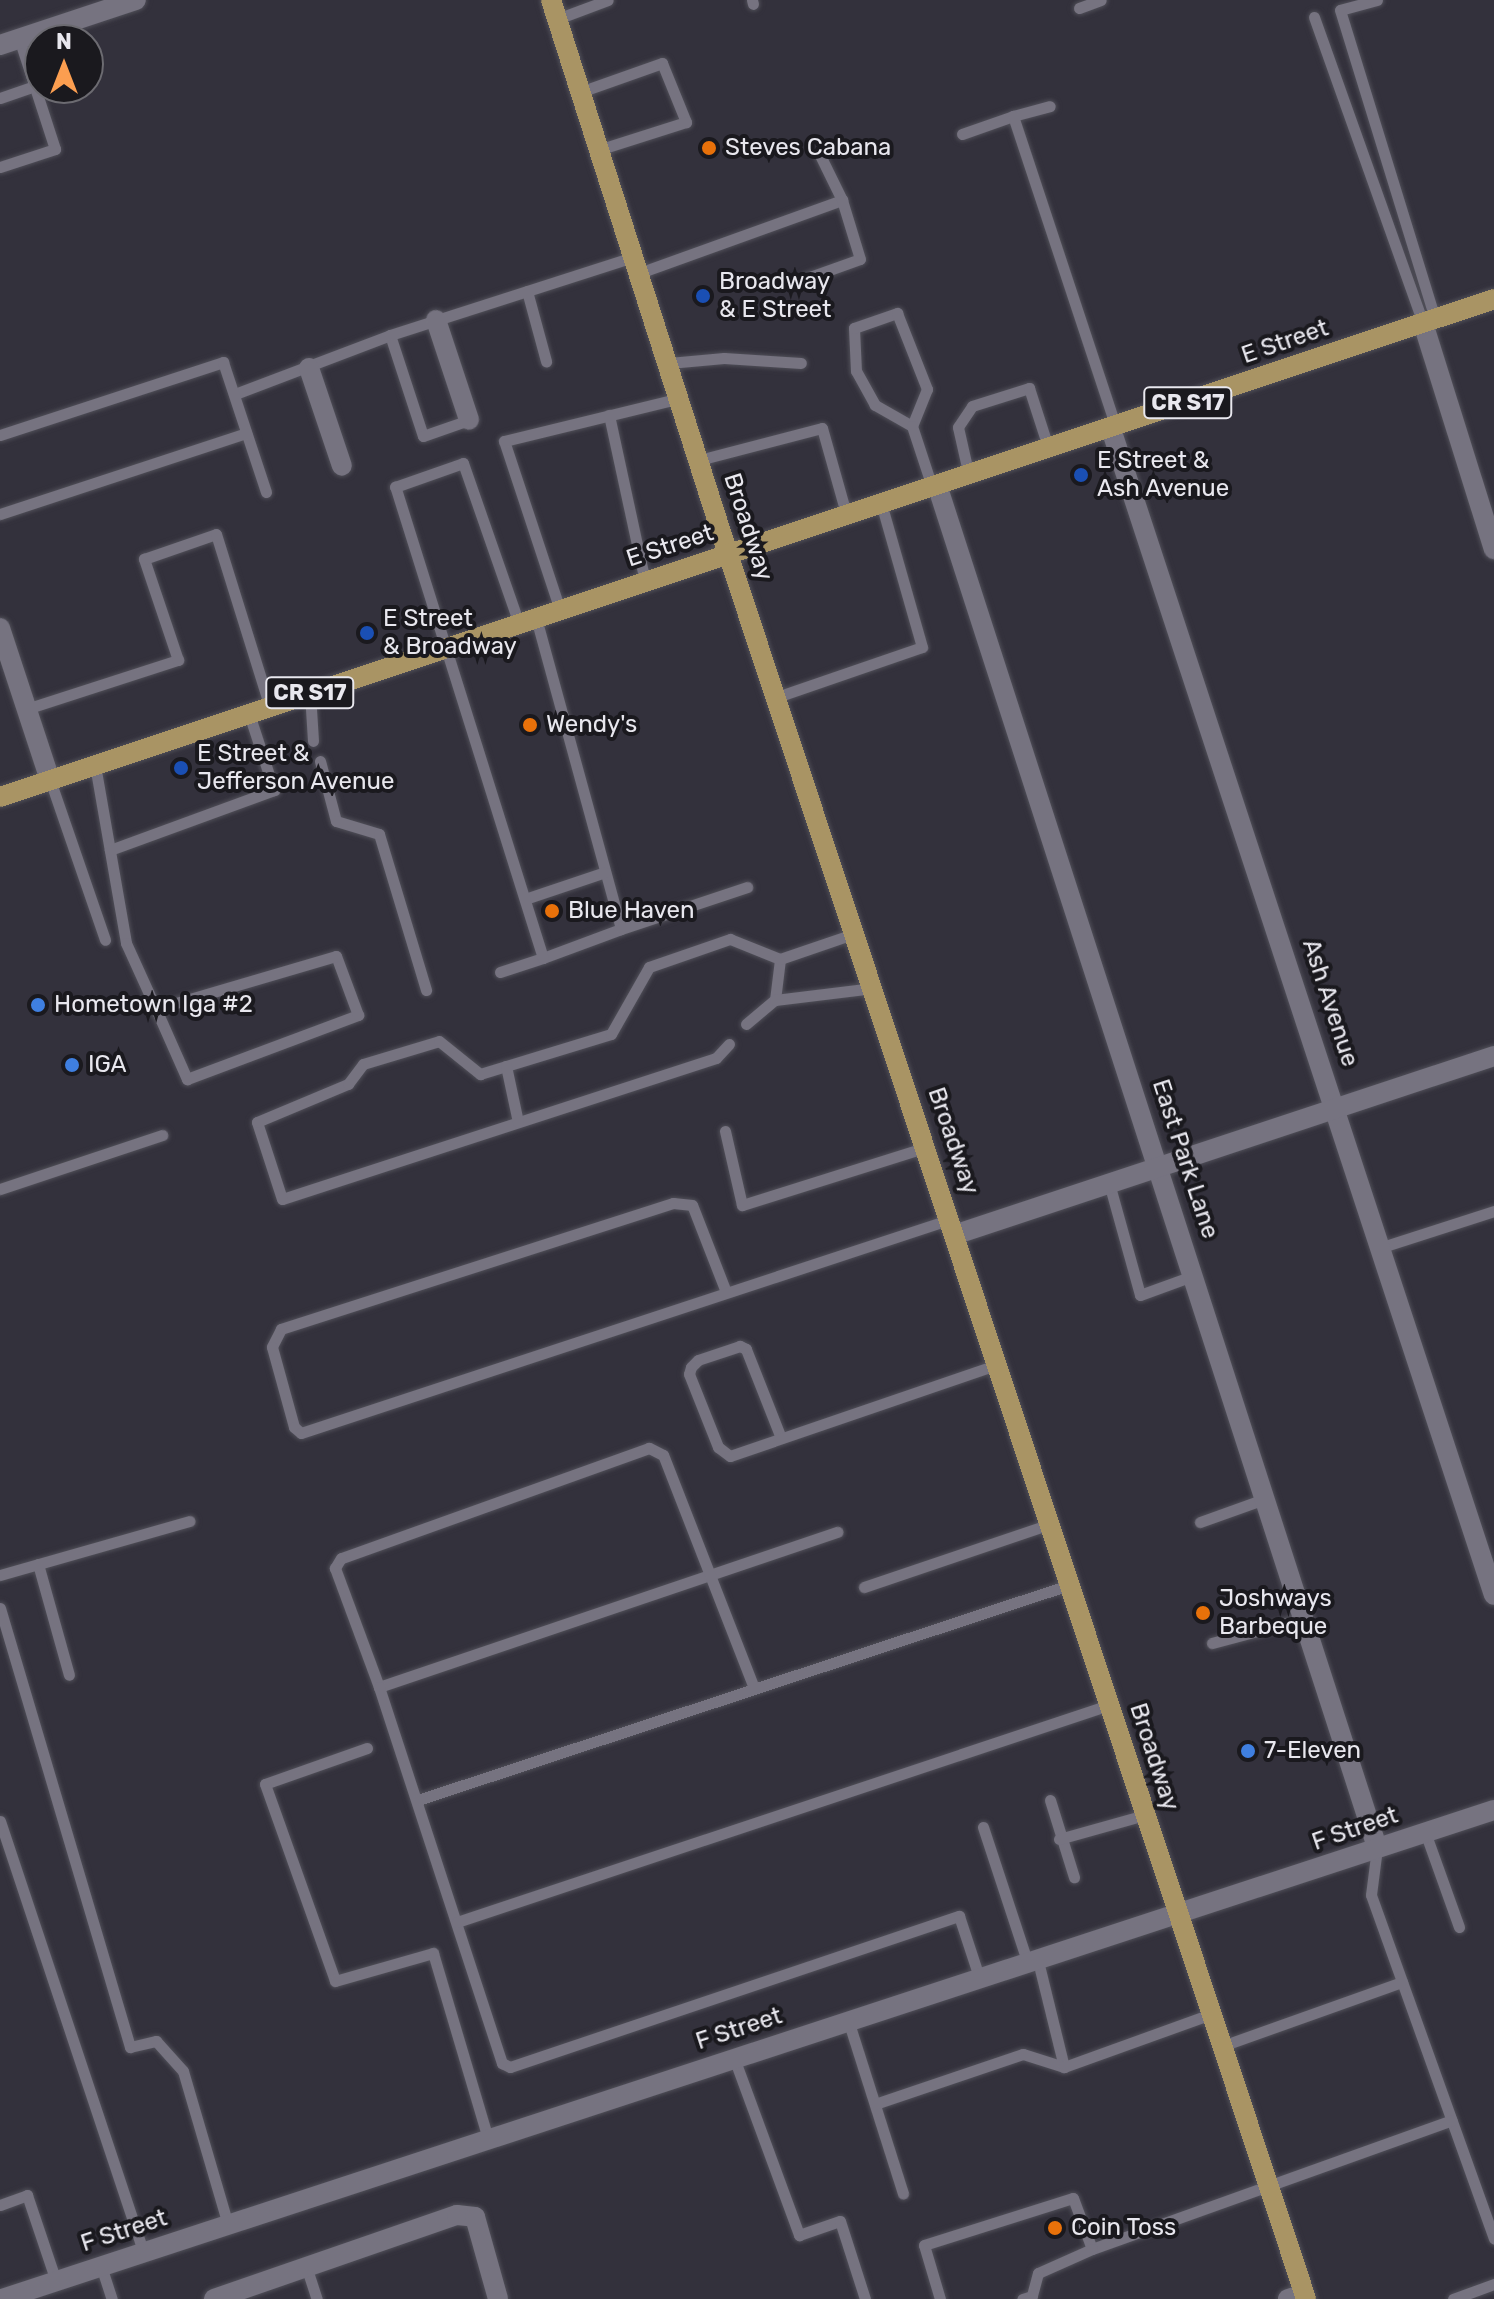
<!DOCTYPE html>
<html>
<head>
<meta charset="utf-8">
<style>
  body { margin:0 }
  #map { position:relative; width:1494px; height:2299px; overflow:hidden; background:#33313c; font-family:Rubik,sans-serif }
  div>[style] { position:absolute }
  .roads { filter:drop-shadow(0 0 2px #504f58) drop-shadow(0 0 2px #504f58) }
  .lane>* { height:11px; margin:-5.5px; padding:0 5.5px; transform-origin:5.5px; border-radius:5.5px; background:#767380 }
  .street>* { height:20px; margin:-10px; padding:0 10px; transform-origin:10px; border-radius:10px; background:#767380 }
  .secondary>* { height:20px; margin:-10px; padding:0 10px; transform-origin:10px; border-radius:10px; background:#767380 }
  .primary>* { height:20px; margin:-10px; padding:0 10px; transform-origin:10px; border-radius:10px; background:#a99464 }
  .dots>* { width:22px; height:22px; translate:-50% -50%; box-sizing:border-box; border:4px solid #1a191e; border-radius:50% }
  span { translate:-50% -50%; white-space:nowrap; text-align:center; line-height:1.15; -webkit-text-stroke:8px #1a191e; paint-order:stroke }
  .shield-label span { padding:2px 6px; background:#1a191e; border:2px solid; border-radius:6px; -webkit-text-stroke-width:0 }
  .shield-label { font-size:22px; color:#e8e7ee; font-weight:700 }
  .poi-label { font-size:24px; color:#e8e7ee }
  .left { translate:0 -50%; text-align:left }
  .street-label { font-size:24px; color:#e8e7ee }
  .north { position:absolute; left:24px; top:24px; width:80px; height:80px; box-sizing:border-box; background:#1a191e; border:2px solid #6c6b71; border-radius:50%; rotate:0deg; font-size:22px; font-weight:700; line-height:32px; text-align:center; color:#e8e7ee }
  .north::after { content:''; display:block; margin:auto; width:28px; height:36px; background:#fb9e50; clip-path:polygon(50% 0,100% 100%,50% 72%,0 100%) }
</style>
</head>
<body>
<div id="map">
  <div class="roads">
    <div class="lane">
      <div style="left:752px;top:0;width:4px;rotate:76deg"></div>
      <div style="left:1377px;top:0;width:38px;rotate:165deg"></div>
      <div style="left:1340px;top:10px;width:323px;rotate:72.9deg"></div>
      <div style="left:1079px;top:8px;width:23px;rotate:-20deg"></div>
      <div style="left:1314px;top:17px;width:325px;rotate:70.4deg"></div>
      <div style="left:557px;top:19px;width:54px;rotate:-20.4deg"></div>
      <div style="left:583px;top:91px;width:84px;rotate:-19.5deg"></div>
      <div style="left:662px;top:63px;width:64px;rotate:67.9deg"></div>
      <div style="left:686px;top:122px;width:89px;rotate:162.4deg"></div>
      <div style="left:0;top:98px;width:36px;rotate:-19deg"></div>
      <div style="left:1013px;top:116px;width:38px;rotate:-15deg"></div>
      <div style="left:962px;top:134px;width:54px;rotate:-19.4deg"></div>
      <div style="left:1013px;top:116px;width:328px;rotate:71.7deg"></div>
      <div style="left:0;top:167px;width:58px;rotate:-18.1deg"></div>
      <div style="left:55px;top:149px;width:117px;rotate:-108deg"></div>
      <div style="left:642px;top:272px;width:213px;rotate:-19.8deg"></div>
      <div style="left:842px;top:200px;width:50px;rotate:-116.1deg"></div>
      <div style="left:807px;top:278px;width:56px;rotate:-19.7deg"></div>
      <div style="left:860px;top:259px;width:62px;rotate:-107deg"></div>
      <div style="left:527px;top:291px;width:73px;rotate:74.8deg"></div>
      <div style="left:390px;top:335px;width:106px;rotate:71.9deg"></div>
      <div style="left:423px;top:436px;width:49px;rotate:-19.2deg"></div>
      <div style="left:669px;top:363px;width:55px;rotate:-5.2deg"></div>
      <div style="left:724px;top:358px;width:77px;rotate:3.7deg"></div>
      <div style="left:235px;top:394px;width:166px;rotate:-20.8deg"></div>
      <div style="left:390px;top:335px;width:258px;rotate:-17.8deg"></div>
      <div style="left:609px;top:415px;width:171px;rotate:77.8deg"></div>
      <div style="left:912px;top:426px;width:43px;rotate:-150.4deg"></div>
      <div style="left:875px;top:405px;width:39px;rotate:-119deg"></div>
      <div style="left:856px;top:371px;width:43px;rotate:-92.7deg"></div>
      <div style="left:854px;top:328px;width:46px;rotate:-19.2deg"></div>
      <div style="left:897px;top:313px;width:82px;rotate:68.5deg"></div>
      <div style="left:927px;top:389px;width:40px;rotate:112deg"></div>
      <div style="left:912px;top:426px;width:67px;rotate:71.8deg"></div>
      <div style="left:0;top:435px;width:235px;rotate:-18.1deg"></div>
      <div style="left:223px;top:362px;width:137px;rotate:71.7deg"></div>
      <div style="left:699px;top:460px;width:127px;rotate:-14.6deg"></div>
      <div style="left:822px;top:428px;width:92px;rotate:74.3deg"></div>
      <div style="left:969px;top:476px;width:50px;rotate:-102.7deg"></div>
      <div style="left:958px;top:427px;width:25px;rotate:-56deg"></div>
      <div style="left:972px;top:406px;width:60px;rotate:-17.5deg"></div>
      <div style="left:1029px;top:388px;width:65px;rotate:72.1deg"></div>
      <div style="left:0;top:514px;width:259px;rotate:-18.2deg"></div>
      <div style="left:560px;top:610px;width:178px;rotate:-108.3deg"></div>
      <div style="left:504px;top:441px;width:181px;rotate:-13.7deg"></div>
      <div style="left:536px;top:618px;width:322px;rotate:74.7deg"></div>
      <div style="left:621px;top:929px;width:83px;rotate:159.6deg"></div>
      <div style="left:310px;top:693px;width:48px;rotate:86.4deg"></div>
      <div style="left:777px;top:697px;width:153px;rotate:-19deg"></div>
      <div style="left:922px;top:647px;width:146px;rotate:-105.9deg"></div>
      <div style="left:26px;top:709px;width:160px;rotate:-17.9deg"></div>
      <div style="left:178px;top:660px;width:107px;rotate:-108.6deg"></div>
      <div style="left:144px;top:559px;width:76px;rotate:-19.1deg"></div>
      <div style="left:216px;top:534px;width:181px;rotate:72.7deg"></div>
      <div style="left:320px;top:761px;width:62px;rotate:75.1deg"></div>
      <div style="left:336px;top:821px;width:45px;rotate:16.8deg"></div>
      <div style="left:379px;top:834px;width:163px;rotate:73.2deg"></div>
      <div style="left:95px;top:765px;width:181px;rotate:80.1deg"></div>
      <div style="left:126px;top:943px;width:72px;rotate:65.6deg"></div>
      <div style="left:156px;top:1009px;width:77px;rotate:66.1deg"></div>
      <div style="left:187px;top:1079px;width:183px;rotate:-20.5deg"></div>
      <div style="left:358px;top:1015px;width:63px;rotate:-110.4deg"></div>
      <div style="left:336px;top:956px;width:188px;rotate:163.6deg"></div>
      <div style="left:50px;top:780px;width:169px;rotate:71deg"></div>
      <div style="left:110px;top:850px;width:175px;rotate:-20.1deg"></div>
      <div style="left:274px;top:790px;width:80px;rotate:-108.2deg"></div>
      <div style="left:525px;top:899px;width:84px;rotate:-18.6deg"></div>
      <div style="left:621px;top:929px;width:133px;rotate:-18.4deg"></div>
      <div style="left:500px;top:972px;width:45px;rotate:-18deg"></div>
      <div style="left:543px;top:958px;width:494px;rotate:-107.4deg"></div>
      <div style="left:395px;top:487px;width:72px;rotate:-19.4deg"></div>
      <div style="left:463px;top:463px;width:170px;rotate:70.8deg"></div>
      <div style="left:775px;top:1000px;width:41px;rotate:-83deg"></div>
      <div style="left:746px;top:1024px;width:38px;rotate:-40deg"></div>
      <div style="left:775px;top:1000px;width:99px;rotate:-7deg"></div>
      <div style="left:729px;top:1044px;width:19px;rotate:133deg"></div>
      <div style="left:716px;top:1058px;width:456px;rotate:162deg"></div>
      <div style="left:282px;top:1199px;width:81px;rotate:-108deg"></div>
      <div style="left:257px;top:1122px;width:99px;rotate:-22.7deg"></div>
      <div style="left:348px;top:1084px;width:25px;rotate:-53deg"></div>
      <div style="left:363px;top:1064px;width:79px;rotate:-16.8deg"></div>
      <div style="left:439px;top:1041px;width:53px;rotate:38.8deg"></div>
      <div style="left:480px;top:1074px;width:137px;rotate:-17deg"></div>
      <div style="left:611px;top:1034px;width:77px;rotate:-60.4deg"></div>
      <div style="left:649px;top:967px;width:86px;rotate:-19.1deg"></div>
      <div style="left:730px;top:939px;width:54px;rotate:21.8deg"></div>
      <div style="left:780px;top:959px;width:80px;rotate:-18.9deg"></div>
      <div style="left:506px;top:1066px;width:57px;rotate:77.9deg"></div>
      <div style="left:725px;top:1131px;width:76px;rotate:77.1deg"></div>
      <div style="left:742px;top:1205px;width:194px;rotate:-17.4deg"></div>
      <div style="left:1109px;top:1183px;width:116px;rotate:74.5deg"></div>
      <div style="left:1140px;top:1295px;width:59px;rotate:-20deg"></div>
      <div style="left:0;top:1189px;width:171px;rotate:-18.4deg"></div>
      <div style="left:1382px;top:1247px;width:118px;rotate:-17.8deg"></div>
      <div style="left:726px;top:1292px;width:93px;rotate:-111.3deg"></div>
      <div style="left:692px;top:1205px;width:19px;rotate:-174deg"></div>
      <div style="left:673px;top:1203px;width:412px;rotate:162.2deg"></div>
      <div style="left:281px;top:1329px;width:20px;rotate:117deg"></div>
      <div style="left:272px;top:1347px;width:83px;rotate:74.6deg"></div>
      <div style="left:294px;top:1427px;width:9px;rotate:41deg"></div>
      <div style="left:301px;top:1433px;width:684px;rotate:-18.22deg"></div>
      <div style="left:781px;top:1438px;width:96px;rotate:-111.5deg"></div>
      <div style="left:746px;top:1349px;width:7px;rotate:-153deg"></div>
      <div style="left:740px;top:1346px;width:44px;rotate:161.6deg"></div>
      <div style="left:698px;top:1360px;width:10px;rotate:135deg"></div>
      <div style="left:691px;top:1367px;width:7px;rotate:106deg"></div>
      <div style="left:689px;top:1374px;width:79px;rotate:68.3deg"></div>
      <div style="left:718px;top:1447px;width:15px;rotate:37deg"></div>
      <div style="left:730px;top:1456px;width:283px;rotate:-18.9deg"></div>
      <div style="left:1200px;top:1522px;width:71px;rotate:-19.7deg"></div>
      <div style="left:38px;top:1564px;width:115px;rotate:74.4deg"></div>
      <div style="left:0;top:1575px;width:197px;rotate:-15.9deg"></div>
      <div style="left:864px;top:1587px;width:196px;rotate:-18.7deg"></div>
      <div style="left:0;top:1608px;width:458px;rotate:73.5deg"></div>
      <div style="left:130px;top:2047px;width:27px;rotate:-13deg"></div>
      <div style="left:156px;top:2041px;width:40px;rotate:48deg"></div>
      <div style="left:183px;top:2071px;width:160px;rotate:73.7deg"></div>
      <div style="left:1212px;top:1643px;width:97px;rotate:-14.9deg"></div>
      <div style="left:379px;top:1687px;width:484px;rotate:-18.7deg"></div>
      <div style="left:754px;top:1688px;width:250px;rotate:-111.3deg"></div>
      <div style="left:663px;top:1455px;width:16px;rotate:-153deg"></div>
      <div style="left:649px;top:1448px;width:327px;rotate:160.3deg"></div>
      <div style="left:341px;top:1558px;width:12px;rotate:121deg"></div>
      <div style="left:335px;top:1568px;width:127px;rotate:69.7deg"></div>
      <div style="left:379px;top:1687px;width:396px;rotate:71.9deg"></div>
      <div style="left:502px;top:2063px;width:9px;rotate:27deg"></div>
      <div style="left:510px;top:2067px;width:474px;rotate:-18.6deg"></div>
      <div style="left:959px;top:1916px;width:64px;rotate:71.8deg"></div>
      <div style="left:367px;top:1748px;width:108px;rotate:160.6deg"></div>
      <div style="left:265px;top:1784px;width:209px;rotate:70.4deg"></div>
      <div style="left:335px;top:1981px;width:102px;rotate:-15.9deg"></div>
      <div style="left:433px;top:1953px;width:194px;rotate:73.5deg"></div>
      <div style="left:418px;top:1800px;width:686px;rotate:-18.28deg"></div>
      <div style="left:1050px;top:1800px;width:81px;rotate:72.7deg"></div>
      <div style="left:0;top:1821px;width:454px;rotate:71.6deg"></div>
      <div style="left:983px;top:1827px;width:144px;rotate:71.8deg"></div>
      <div style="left:1425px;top:1832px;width:101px;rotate:70.3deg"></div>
      <div style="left:1059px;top:1839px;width:89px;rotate:-15.6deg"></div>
      <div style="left:1377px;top:1848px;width:47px;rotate:97.3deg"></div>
      <div style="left:1371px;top:1895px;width:365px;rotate:70.3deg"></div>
      <div style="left:457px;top:1922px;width:687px;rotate:-18.41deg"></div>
      <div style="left:1038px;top:1961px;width:109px;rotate:76.2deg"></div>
      <div style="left:848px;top:2020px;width:182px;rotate:72.4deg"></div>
      <div style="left:1222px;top:2046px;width:191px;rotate:-19.6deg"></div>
      <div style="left:734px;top:2058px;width:189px;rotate:69.8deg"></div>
      <div style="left:799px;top:2235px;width:43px;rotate:-18.9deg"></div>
      <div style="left:840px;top:2221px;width:82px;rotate:72.2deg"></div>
      <div style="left:875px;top:2104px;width:156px;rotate:-18.7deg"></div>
      <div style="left:1023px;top:2054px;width:43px;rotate:17.6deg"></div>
      <div style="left:1064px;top:2067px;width:156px;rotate:-19.8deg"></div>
      <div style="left:0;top:2205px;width:29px;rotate:-20deg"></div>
      <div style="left:27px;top:2195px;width:91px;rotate:71.4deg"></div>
      <div style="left:1092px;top:2249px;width:382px;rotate:-19.7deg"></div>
      <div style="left:101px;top:2266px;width:35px;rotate:72deg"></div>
      <div style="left:306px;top:2266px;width:35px;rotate:72deg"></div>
      <div style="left:940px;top:2299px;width:56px;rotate:-106.5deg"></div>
      <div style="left:924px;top:2245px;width:156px;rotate:-17.5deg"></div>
      <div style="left:1073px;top:2198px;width:54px;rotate:69.6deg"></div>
      <div style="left:1092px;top:2249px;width:59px;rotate:156deg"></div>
      <div style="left:1038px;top:2273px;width:24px;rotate:105deg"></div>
      <div style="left:1032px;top:2296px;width:10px;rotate:163deg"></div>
      <div style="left:1453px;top:2299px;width:44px;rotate:-20.1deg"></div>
    </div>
    <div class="street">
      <div style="left:0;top:45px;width:143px;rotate:-18.3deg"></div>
      <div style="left:436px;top:320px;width:105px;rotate:71.7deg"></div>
      <div style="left:1423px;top:323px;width:237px;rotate:72.6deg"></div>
      <div style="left:309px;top:368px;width:103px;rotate:71.4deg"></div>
      <div style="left:1111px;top:429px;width:1227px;rotate:71.82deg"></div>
      <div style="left:938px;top:488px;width:1428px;rotate:72.1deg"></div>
      <div style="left:0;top:628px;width:160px;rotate:71.8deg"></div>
      <div style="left:957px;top:1234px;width:566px;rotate:-18.34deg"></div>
      <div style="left:214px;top:2299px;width:257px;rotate:-19.1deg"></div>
      <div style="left:457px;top:2215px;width:18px;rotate:6deg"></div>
      <div style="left:475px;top:2217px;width:85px;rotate:74.3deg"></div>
      <div style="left:1288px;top:2299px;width:17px;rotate:-17deg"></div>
    </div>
    <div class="secondary">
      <div style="left:2px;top:2299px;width:1570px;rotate:-18.15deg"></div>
    </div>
    <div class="primary">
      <div style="left:551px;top:0;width:582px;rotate:72.28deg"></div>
      <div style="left:728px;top:554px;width:1838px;rotate:71.67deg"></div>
      <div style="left:0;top:797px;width:1575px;rotate:-18.43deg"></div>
    </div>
  </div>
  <div class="dots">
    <div style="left:709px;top:148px;background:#e8710a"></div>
    <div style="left:703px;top:296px;background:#1a4fb4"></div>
    <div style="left:1081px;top:475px;background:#1a4fb4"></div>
    <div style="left:367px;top:633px;background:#1a4fb4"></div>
    <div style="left:530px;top:725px;background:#e8710a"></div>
    <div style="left:181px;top:768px;background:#1a4fb4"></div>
    <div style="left:552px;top:911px;background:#e8710a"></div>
    <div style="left:38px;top:1005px;background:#3f7fe0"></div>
    <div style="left:72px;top:1065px;background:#3f7fe0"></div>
    <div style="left:1203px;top:1613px;background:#e8710a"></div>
    <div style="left:1248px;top:1751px;background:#3f7fe0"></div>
    <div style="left:1055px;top:2228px;background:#e8710a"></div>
  </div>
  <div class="shield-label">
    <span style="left:1188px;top:403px">CR S17</span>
    <span style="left:310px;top:693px">CR S17</span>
  </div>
  <div class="poi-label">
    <span class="left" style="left:725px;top:148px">Steves Cabana</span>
    <span class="left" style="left:719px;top:296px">Broadway<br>&amp; E Street</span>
    <span class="left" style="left:1097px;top:475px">E Street &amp;<br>Ash Avenue</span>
    <span class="left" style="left:383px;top:633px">E Street<br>&amp; Broadway</span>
    <span class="left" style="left:546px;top:725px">Wendy's</span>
    <span class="left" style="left:197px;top:768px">E Street &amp;<br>Jefferson Avenue</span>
    <span class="left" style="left:568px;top:911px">Blue Haven</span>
    <span class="left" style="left:54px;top:1005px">Hometown Iga #2</span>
    <span class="left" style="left:88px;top:1065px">IGA</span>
    <span class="left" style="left:1219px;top:1613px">Joshways<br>Barbeque</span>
    <span class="left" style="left:1264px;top:1751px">7-Eleven</span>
    <span class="left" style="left:1071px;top:2228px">Coin Toss</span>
  </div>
  <div class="street-label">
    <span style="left:1285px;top:342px;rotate:-19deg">E Street</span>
    <span style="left:748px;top:527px;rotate:72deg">Broadway</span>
    <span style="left:670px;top:546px;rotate:-18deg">E Street</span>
    <span style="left:1330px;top:1003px;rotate:72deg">Ash Avenue</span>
    <span style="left:953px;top:1141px;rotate:71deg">Broadway</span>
    <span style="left:1185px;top:1159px;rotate:72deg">East Park Lane</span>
    <span style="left:1154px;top:1757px;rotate:72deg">Broadway</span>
    <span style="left:1355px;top:1829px;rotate:-19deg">F Street</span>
    <span style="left:739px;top:2029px;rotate:-18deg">F Street</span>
    <span style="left:124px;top:2231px;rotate:-18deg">F Street</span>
  </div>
  <div class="north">N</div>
</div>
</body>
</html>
